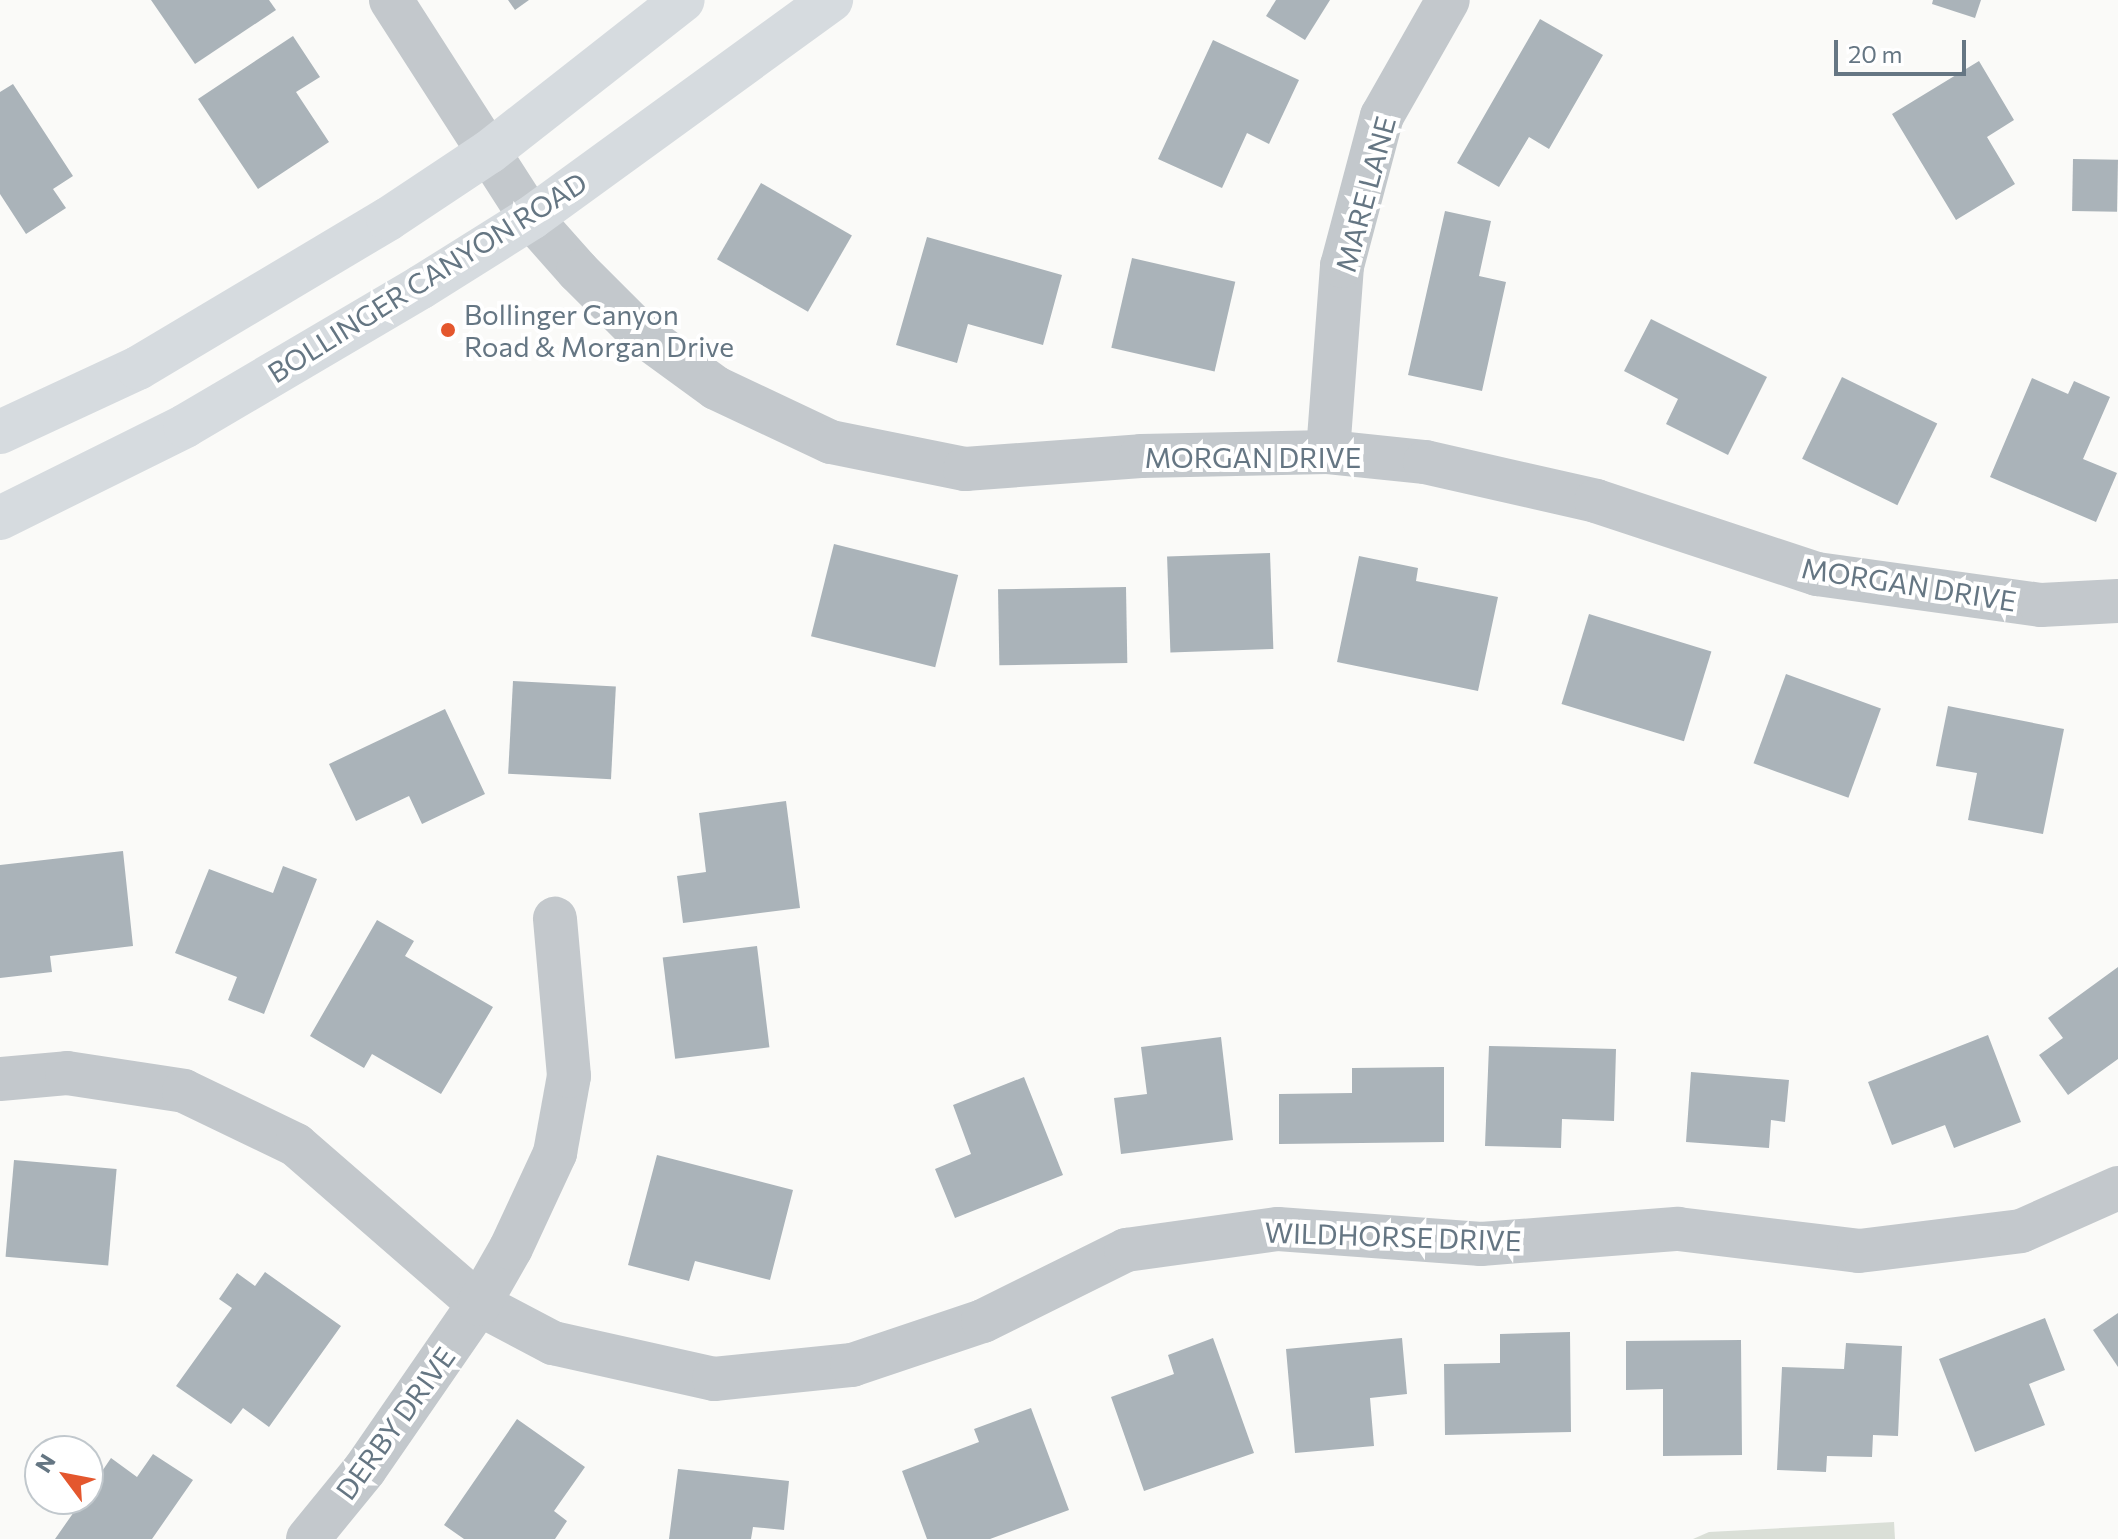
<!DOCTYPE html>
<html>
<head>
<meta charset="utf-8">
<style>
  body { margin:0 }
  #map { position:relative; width:2118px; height:1539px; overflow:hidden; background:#fafaf8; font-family:Commissioner,sans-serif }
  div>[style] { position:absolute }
  .green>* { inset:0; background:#dadfd7 }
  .building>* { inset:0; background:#aab3b9; transform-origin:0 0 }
  .minor>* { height:44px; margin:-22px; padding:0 22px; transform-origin:22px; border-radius:22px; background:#c3c8cc }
  .major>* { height:44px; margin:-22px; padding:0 22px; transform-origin:22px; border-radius:22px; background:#d6dbdf }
  .dots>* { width:22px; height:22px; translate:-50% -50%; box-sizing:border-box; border:4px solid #fff; border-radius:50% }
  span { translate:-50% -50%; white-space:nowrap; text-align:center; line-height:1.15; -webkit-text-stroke:8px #fff; paint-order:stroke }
  .street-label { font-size:28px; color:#657683 }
  .poi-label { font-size:28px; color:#657683 }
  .left { translate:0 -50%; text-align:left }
  .north { position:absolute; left:24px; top:1435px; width:80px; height:80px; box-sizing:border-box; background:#fff; border:2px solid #c1c8cd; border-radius:50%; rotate:302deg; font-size:22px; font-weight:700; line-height:32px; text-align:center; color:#657683 }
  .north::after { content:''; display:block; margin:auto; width:28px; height:36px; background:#e4572e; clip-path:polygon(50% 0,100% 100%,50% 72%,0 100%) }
  .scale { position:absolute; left:1834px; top:40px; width:132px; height:36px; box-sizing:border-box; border:4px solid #657683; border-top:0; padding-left:10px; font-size:24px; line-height:28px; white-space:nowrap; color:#657683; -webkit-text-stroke:6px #fff; paint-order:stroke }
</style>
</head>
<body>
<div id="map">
  <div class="green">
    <div style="clip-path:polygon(1894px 1522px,1895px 1539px,1693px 1539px,1709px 1532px)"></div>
  </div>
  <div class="building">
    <div style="clip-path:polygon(151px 0,269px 0,276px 10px,195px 64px)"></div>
    <div style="clip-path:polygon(508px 0,529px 0,515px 10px)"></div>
    <div style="clip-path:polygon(1276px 0,1330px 0,1305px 40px,1266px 16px)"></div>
    <div style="clip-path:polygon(1933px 0,1981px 0,1975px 18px,1932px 4px)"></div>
    <div style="clip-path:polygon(1540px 19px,1603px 55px,1549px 149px,1529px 137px,1499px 187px,1457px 163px)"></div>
    <div style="clip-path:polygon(293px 36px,320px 77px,296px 92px,329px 142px,258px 189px,198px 99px)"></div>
    <div style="clip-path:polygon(1213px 40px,1299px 80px,1269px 144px,1247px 133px,1222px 188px,1158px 159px)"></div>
    <div style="clip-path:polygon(1979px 61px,2014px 120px,1987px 137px,2015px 184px,1956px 220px,1892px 114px)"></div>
    <div style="clip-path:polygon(13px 84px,73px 176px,53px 189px,66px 208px,26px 234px,0 194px,0 92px)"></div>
    <div style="left:2073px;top:159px;width:45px;height:52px;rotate:1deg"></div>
    <div style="left:761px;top:183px;width:105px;height:88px;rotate:30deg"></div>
    <div style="clip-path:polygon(1445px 211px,1491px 221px,1479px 276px,1506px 282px,1482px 391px,1408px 375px)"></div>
    <div style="clip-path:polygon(927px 237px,1062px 275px,1043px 345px,968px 324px,957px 363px,896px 345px)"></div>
    <div style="left:1132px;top:258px;width:106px;height:92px;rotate:13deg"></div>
    <div style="clip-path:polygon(1651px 319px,1767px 377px,1728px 455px,1666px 424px,1678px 399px,1624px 371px)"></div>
    <div style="left:1842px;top:377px;width:106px;height:91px;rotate:26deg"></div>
    <div style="clip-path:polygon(2032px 378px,2068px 394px,2074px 381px,2110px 397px,2083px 459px,2117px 473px,2096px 522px,1990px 477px)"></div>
    <div style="left:834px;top:544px;width:128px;height:95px;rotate:14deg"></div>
    <div style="left:1270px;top:553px;width:96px;height:103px;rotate:88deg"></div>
    <div style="clip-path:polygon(1359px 556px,1418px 568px,1416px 581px,1498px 597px,1478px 691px,1337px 662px)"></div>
    <div style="left:1126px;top:587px;width:76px;height:128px;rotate:89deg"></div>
    <div style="left:1589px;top:614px;width:128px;height:94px;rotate:17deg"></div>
    <div style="left:1786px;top:674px;width:101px;height:95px;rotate:20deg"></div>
    <div style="left:513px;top:681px;width:103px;height:93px;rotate:3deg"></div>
    <div style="clip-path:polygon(1948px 706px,2064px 729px,2043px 834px,1968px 820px,1977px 773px,1936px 766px)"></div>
    <div style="clip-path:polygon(445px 709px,485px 794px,422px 824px,409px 796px,356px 821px,329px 764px)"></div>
    <div style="clip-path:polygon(786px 801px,800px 908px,683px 923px,677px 876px,706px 872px,699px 813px)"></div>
    <div style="clip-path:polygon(123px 851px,133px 946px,50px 956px,52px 972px,0 978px,0 865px)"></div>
    <div style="clip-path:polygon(283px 866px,317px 879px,264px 1014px,228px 1000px,237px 977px,175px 953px,209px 869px,273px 893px)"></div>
    <div style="clip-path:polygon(377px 920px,414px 941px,405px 956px,493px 1007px,441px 1094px,372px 1054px,364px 1068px,310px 1036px)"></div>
    <div style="left:757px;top:946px;width:102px;height:95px;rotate:83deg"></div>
    <div style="clip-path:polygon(2118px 967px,2118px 1059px,2068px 1095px,2039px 1055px,2063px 1038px,2048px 1018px)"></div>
    <div style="clip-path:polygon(1988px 1035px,2021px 1122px,1954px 1148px,1945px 1125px,1892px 1145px,1868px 1082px)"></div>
    <div style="clip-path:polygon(1221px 1037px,1233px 1140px,1121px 1154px,1114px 1098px,1147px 1094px,1141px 1047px)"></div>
    <div style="clip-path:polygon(1489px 1046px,1616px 1049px,1614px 1121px,1562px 1119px,1561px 1148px,1485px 1146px)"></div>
    <div style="clip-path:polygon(1444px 1067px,1444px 1142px,1279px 1144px,1279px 1094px,1352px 1093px,1352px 1068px)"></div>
    <div style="clip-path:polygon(1691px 1072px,1789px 1080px,1785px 1122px,1771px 1120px,1769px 1148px,1686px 1142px)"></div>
    <div style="clip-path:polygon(1024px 1077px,1063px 1175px,955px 1218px,935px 1169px,971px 1154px,953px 1105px)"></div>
    <div style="clip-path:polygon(657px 1155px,793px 1190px,770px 1280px,695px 1261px,689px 1281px,628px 1265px)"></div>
    <div style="left:14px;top:1160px;width:103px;height:97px;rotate:5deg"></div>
    <div style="clip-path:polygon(265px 1272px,341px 1326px,269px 1427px,243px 1408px,231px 1424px,176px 1386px,232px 1308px,219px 1299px,237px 1273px,255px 1286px)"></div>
    <div style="clip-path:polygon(2118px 1313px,2118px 1367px,2093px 1330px)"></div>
    <div style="clip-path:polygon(2045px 1318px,2065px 1370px,2029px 1384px,2045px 1425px,1975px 1452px,1939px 1359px)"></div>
    <div style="clip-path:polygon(1570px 1332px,1571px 1432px,1445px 1435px,1444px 1364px,1500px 1363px,1500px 1334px)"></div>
    <div style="clip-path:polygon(1213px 1338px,1254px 1453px,1144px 1491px,1111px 1397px,1174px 1374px,1168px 1355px)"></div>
    <div style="clip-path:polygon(1402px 1338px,1407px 1394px,1370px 1398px,1374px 1446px,1295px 1453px,1286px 1349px)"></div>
    <div style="clip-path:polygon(1741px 1340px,1742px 1455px,1663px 1456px,1663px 1389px,1626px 1390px,1626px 1341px)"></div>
    <div style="clip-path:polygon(1846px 1343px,1902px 1346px,1898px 1436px,1873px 1435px,1872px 1457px,1827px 1456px,1826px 1472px,1777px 1470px,1782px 1367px,1844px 1369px)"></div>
    <div style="clip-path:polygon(1031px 1408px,1069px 1510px,990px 1539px,927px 1539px,902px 1471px,979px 1442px,974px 1429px)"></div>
    <div style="clip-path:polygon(517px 1419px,585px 1467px,554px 1511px,567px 1521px,555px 1539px,464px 1539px,444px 1525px)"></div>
    <div style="clip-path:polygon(153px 1454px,193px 1480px,152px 1539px,55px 1539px,83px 1499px,88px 1499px,88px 1492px,111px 1458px,137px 1477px)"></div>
    <div style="clip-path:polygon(678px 1469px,789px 1481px,784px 1530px,753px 1527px,751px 1539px,669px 1539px)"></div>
  </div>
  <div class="minor">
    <div style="left:391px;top:0;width:259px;rotate:57.3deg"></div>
    <div style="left:531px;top:218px;width:71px;rotate:48.4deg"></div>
    <div style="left:578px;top:271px;width:86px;rotate:45deg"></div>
    <div style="left:639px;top:332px;width:95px;rotate:36deg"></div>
    <div style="left:716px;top:388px;width:127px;rotate:25.2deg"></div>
    <div style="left:831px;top:442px;width:137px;rotate:11.4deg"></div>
    <div style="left:965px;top:469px;width:176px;rotate:-4.2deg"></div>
    <div style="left:1141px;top:456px;width:187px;rotate:-1.2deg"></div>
    <div style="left:1328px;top:452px;width:98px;rotate:5.9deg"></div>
    <div style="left:1425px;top:462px;width:175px;rotate:12.8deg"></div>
    <div style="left:1596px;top:501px;width:233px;rotate:18.3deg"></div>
    <div style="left:1817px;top:574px;width:226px;rotate:7.9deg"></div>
    <div style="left:2041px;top:605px;width:77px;rotate:-3deg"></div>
    <div style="left:1328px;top:452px;width:187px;rotate:-85.7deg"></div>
    <div style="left:1342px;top:266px;width:155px;rotate:-75.1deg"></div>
    <div style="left:1382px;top:116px;width:133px;rotate:-60.4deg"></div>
    <div style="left:0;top:1079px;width:67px;rotate:-5.1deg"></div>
    <div style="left:67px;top:1073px;width:118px;rotate:8.7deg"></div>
    <div style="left:184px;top:1091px;width:124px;rotate:25.7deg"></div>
    <div style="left:296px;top:1145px;width:242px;rotate:41deg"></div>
    <div style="left:479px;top:1304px;width:84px;rotate:27.8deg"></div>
    <div style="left:553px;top:1343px;width:165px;rotate:12.6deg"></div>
    <div style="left:714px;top:1379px;width:139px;rotate:-5.8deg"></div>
    <div style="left:852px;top:1365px;width:138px;rotate:-18.6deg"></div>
    <div style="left:983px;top:1321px;width:160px;rotate:-26.4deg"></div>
    <div style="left:1126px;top:1250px;width:153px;rotate:-7.9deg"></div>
    <div style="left:1278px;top:1229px;width:204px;rotate:4.2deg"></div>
    <div style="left:1481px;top:1244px;width:198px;rotate:-4.4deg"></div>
    <div style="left:1678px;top:1229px;width:182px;rotate:6.9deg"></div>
    <div style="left:1859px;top:1251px;width:163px;rotate:-7deg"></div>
    <div style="left:2021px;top:1231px;width:106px;rotate:-23.9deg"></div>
    <div style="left:308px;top:1539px;width:90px;rotate:-50.8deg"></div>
    <div style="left:365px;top:1469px;width:201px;rotate:-55.4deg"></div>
    <div style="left:479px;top:1304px;width:64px;rotate:-60.3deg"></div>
    <div style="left:511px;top:1248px;width:105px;rotate:-65.1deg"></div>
    <div style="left:555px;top:1153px;width:78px;rotate:-79.7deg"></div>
    <div style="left:569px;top:1076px;width:158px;rotate:-95.1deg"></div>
  </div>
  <div class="major">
    <div style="left:0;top:432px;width:152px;rotate:-24.9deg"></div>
    <div style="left:138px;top:368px;width:291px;rotate:-30.8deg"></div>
    <div style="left:388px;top:219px;width:121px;rotate:-33.6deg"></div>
    <div style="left:489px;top:152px;width:246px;rotate:-38.1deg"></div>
    <div style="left:0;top:518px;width:207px;rotate:-26.4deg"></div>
    <div style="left:185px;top:426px;width:274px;rotate:-30.5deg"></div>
    <div style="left:421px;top:287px;width:130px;rotate:-32.1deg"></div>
    <div style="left:531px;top:218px;width:371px;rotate:-36deg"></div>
  </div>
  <div class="dots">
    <div style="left:448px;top:330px;background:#e4572e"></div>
  </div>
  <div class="street-label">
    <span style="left:1365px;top:194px;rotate:-75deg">MARE LANE</span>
    <span style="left:427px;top:277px;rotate:-32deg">BOLLINGER CANYON ROAD</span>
    <span style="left:1253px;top:457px">MORGAN DRIVE</span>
    <span style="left:1909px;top:584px;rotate:9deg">MORGAN DRIVE</span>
    <span style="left:1393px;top:1236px;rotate:2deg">WILDHORSE DRIVE</span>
    <span style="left:395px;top:1423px;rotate:-54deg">DERBY DRIVE</span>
  </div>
  <div class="poi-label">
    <span class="left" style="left:464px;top:330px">Bollinger Canyon<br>Road &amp; Morgan Drive</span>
  </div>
  <div class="north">N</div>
  <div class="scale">20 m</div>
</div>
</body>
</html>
